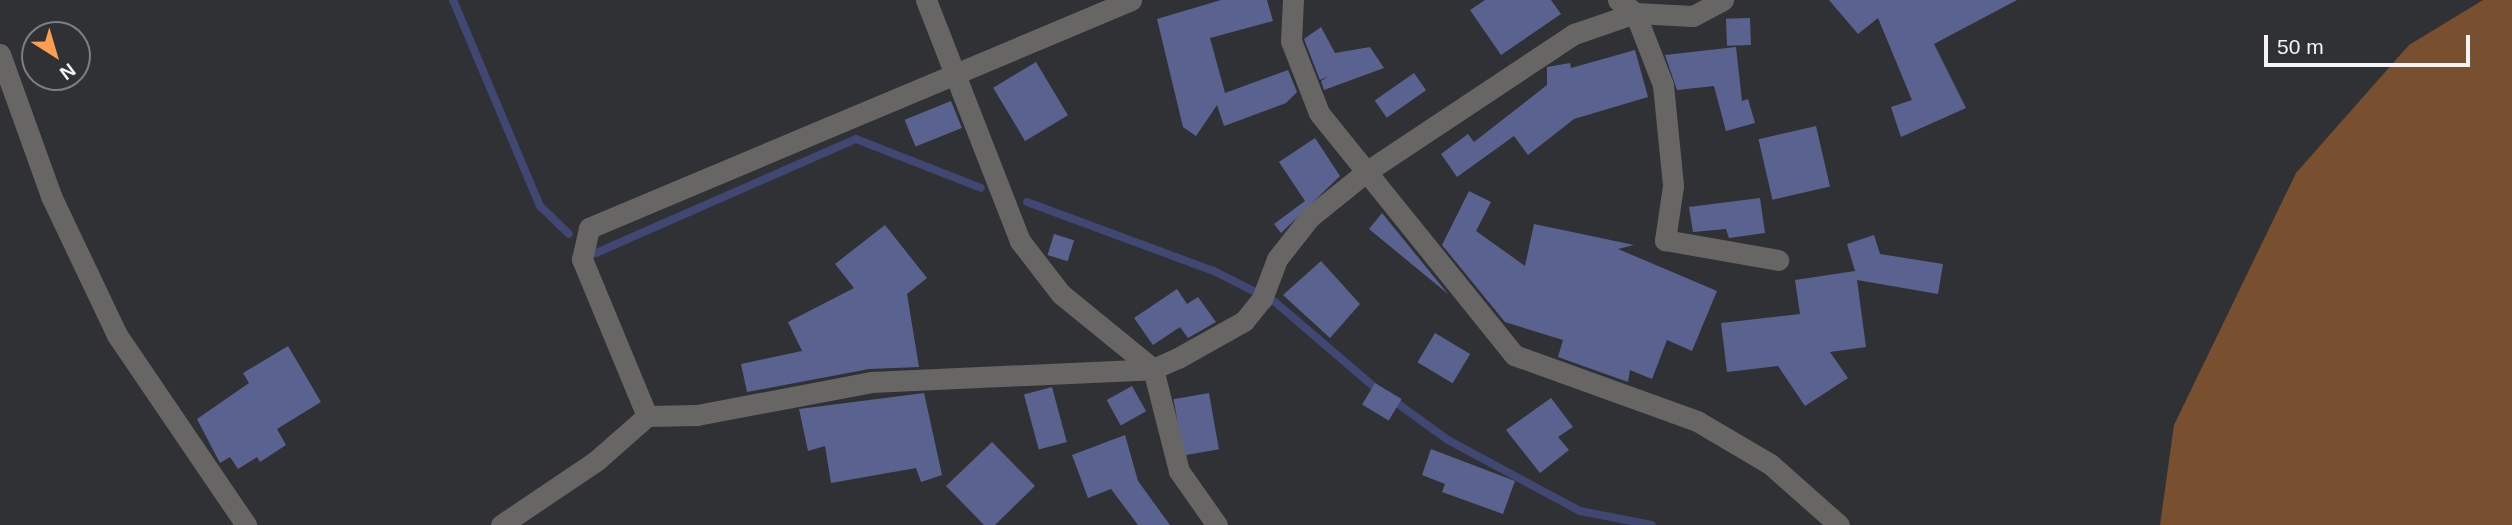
<!DOCTYPE html>
<html>
<head>
<meta charset="utf-8">
<style>
  body { margin:0 }
  #map { position:relative; width:2512px; height:525px; overflow:hidden; background:#303135; font-family:Helvetica,sans-serif }
  div>[style] { position:absolute }
  .forest>* { inset:0; background:#784f2f }
  .stream>* { height:8px; margin:-4px; padding:0 4px; transform-origin:4px; border-radius:4px; background:#404772 }
  .building>* { inset:0; background:#5a6390; transform-origin:0 0 }
  .minor>* { height:21px; margin:-10.5px; padding:0 10.5px; transform-origin:10.5px; border-radius:10.5px; background:#686664 }
  span { translate:-50% -50%; white-space:nowrap; text-align:center; line-height:1.15; -webkit-text-stroke:7px #303135; paint-order:stroke }
  .north { position:absolute; left:21px; top:21px; width:70px; height:70px; box-sizing:border-box; background:#303135; border:2px solid #7e7f83; border-radius:50%; rotate:143deg; font-size:19px; font-weight:700; line-height:28px; text-align:center; color:#f4f4f7 }
  .north::after { content:''; display:block; margin:auto; width:24px; height:32px; background:#fb9e50; clip-path:polygon(50% 0,100% 100%,50% 72%,0 100%) }
  .scale { position:absolute; left:2264px; top:35px; width:206px; height:32px; box-sizing:border-box; border:4px solid #f4f4f7; border-top:0; padding-left:9px; font-size:21px; line-height:24px; white-space:nowrap; color:#f4f4f7; -webkit-text-stroke:5px #303135; paint-order:stroke }
</style>
</head>
<body>
<div id="map">
  <div class="forest">
    <div style="clip-path:polygon(2483px 0,2512px 0,2512px 525px,2160px 525px,2174px 425px,2296px 173px,2409px 45px)"></div>
  </div>
  <div class="stream">
    <div style="left:453px;top:0;width:224px;rotate:67.1deg"></div>
    <div style="left:540px;top:206px;width:40px;rotate:44deg"></div>
    <div style="left:1027px;top:202px;width:199px;rotate:20.3deg"></div>
    <div style="left:1214px;top:271px;width:68px;rotate:26.9deg"></div>
    <div style="left:1275px;top:302px;width:137px;rotate:40.6deg"></div>
    <div style="left:596px;top:253px;width:284px;rotate:-23.7deg"></div>
    <div style="left:856px;top:139px;width:134px;rotate:21.4deg"></div>
    <div style="left:1390px;top:398px;width:72px;rotate:35.9deg"></div>
    <div style="left:1448px;top:440px;width:150px;rotate:28.3deg"></div>
    <div style="left:1580px;top:511px;width:73px;rotate:11deg"></div>
  </div>
  <div class="building">
    <div style="clip-path:polygon(1221px 0,1267px 0,1273px 21px,1210px 38px,1225px 93px,1288px 70px,1297px 92px,1286px 103px,1224px 126px,1217px 105px,1196px 136px,1183px 127px,1157px 19px)"></div>
    <div style="clip-path:polygon(1485px 0,1551px 0,1561px 14px,1501px 55px,1470px 10px)"></div>
    <div style="clip-path:polygon(1829px 0,2017px 0,1934px 44px,1966px 108px,1901px 137px,1891px 107px,1912px 100px,1878px 18px,1858px 34px)"></div>
    <div style="left:1750px;top:18px;width:27px;height:24px;rotate:88deg"></div>
    <div style="clip-path:polygon(1321px 27px,1335px 53px,1370px 47px,1384px 68px,1324px 90px,1321px 81px,1329px 76px,1320px 80px,1304px 39px)"></div>
    <div style="clip-path:polygon(1736px 47px,1742px 101px,1748px 99px,1755px 123px,1726px 131px,1714px 86px,1677px 90px,1665px 55px)"></div>
    <div style="clip-path:polygon(1635px 50px,1648px 97px,1574px 119px,1528px 155px,1514px 136px,1457px 177px,1441px 154px,1468px 134px,1474px 142px,1547px 85px,1547px 67px,1570px 63px,1571px 68px)"></div>
    <div style="left:1036px;top:62px;width:62px;height:50px;rotate:59deg"></div>
    <div style="left:1414px;top:73px;width:21px;height:48px;rotate:55deg"></div>
    <div style="left:951px;top:101px;width:29px;height:50px;rotate:68deg"></div>
    <div style="left:1816px;top:126px;width:62px;height:59px;rotate:77deg"></div>
    <div style="clip-path:polygon(1315px 138px,1340px 176px,1281px 233px,1274px 224px,1305px 201px,1279px 162px)"></div>
    <div style="clip-path:polygon(1469px 191px,1491px 202px,1476px 231px,1525px 266px,1534px 224px,1634px 245px,1618px 249px,1717px 291px,1692px 351px,1667px 340px,1652px 379px,1630px 370px,1628px 382px,1558px 357px,1563px 340px,1505px 322px,1442px 245px)"></div>
    <div style="clip-path:polygon(1760px 198px,1765px 233px,1729px 238px,1726px 229px,1693px 232px,1689px 207px)"></div>
    <div style="clip-path:polygon(1382px 213px,1448px 294px,1369px 229px)"></div>
    <div style="clip-path:polygon(885px 225px,927px 278px,907px 294px,919px 367px,869px 369px,747px 392px,741px 364px,802px 351px,788px 322px,854px 288px,835px 264px)"></div>
    <div style="left:1054px;top:234px;width:21px;height:22px;rotate:17deg"></div>
    <div style="clip-path:polygon(1874px 235px,1880px 254px,1943px 264px,1938px 294px,1857px 280px,1866px 347px,1830px 352px,1848px 378px,1805px 406px,1778px 366px,1727px 372px,1721px 323px,1800px 314px,1795px 280px,1855px 271px,1847px 244px)"></div>
    <div style="clip-path:polygon(1321px 261px,1360px 304px,1330px 338px,1283px 295px)"></div>
    <div style="clip-path:polygon(1177px 289px,1187px 304px,1198px 297px,1216px 322px,1188px 338px,1180px 327px,1153px 345px,1134px 318px)"></div>
    <div style="left:1435px;top:333px;width:41px;height:34px;rotate:31deg"></div>
    <div style="clip-path:polygon(288px 346px,321px 402px,277px 429px,286px 445px,260px 462px,257px 457px,238px 469px,230px 457px,220px 463px,197px 419px,249px 383px,243px 373px)"></div>
    <div style="left:1375px;top:383px;width:31px;height:25px;rotate:31deg"></div>
    <div style="left:1132px;top:386px;width:29px;height:29px;rotate:61deg"></div>
    <div style="left:1052px;top:387px;width:57px;height:29px;rotate:75deg"></div>
    <div style="clip-path:polygon(924px 393px,942px 475px,921px 482px,916px 468px,831px 483px,825px 446px,808px 451px,799px 409px)"></div>
    <div style="left:1209px;top:393px;width:57px;height:36px;rotate:80deg"></div>
    <div style="clip-path:polygon(1551px 398px,1573px 427px,1558px 437px,1569px 450px,1540px 473px,1506px 430px)"></div>
    <div style="clip-path:polygon(1125px 435px,1138px 481px,1170px 525px,1138px 525px,1111px 489px,1088px 498px,1072px 455px)"></div>
    <div style="clip-path:polygon(992px 442px,1035px 486px,995px 525px,984px 525px,946px 486px)"></div>
    <div style="clip-path:polygon(1431px 449px,1515px 481px,1503px 514px,1442px 492px,1445px 484px,1422px 475px)"></div>
  </div>
  <div class="minor">
    <div style="left:926px;top:0;width:259px;rotate:68.7deg"></div>
    <div style="left:1020px;top:241px;width:67px;rotate:52.3deg"></div>
    <div style="left:1061px;top:294px;width:119px;rotate:39.2deg"></div>
    <div style="left:1153px;top:369px;width:105px;rotate:75.7deg"></div>
    <div style="left:1179px;top:471px;width:66px;rotate:54.9deg"></div>
    <div style="left:1293px;top:0;width:41px;rotate:92.8deg"></div>
    <div style="left:1291px;top:41px;width:77px;rotate:68.7deg"></div>
    <div style="left:1319px;top:113px;width:311px;rotate:51.1deg"></div>
    <div style="left:1514px;top:355px;width:195px;rotate:19.8deg"></div>
    <div style="left:1697px;top:421px;width:85px;rotate:30.5deg"></div>
    <div style="left:1770px;top:464px;width:92px;rotate:41.5deg"></div>
    <div style="left:1618px;top:0;width:21px;rotate:37deg"></div>
    <div style="left:1635px;top:13px;width:77px;rotate:68.7deg"></div>
    <div style="left:1663px;top:85px;width:101px;rotate:84.3deg"></div>
    <div style="left:1673px;top:186px;width:55px;rotate:98.4deg"></div>
    <div style="left:1665px;top:240px;width:115px;rotate:10deg"></div>
    <div style="left:0;top:54px;width:151px;rotate:70.2deg"></div>
    <div style="left:51px;top:196px;width:154px;rotate:64.6deg"></div>
    <div style="left:117px;top:335px;width:230px;rotate:55.8deg"></div>
    <div style="left:647px;top:416px;width:170px;rotate:-112.5deg"></div>
    <div style="left:582px;top:259px;width:32px;rotate:-77deg"></div>
    <div style="left:589px;top:228px;width:588px;rotate:-22.81deg"></div>
    <div style="left:501px;top:525px;width:115px;rotate:-34deg"></div>
    <div style="left:596px;top:461px;width:68px;rotate:-41.4deg"></div>
    <div style="left:647px;top:416px;width:50px;rotate:-1.1deg"></div>
    <div style="left:697px;top:415px;width:177px;rotate:-10.7deg"></div>
    <div style="left:871px;top:382px;width:282px;rotate:-2.6deg"></div>
    <div style="left:1153px;top:369px;width:27px;rotate:-24deg"></div>
    <div style="left:1178px;top:358px;width:76px;rotate:-29.3deg"></div>
    <div style="left:1244px;top:321px;width:28px;rotate:-51deg"></div>
    <div style="left:1262px;top:299px;width:43px;rotate:-69.4deg"></div>
    <div style="left:1277px;top:259px;width:53px;rotate:-51.8deg"></div>
    <div style="left:1310px;top:217px;width:72px;rotate:-38.8deg"></div>
    <div style="left:1366px;top:172px;width:250px;rotate:-33.6deg"></div>
    <div style="left:1574px;top:34px;width:65px;rotate:-19deg"></div>
    <div style="left:1635px;top:13px;width:58px;rotate:3deg"></div>
    <div style="left:1693px;top:16px;width:34px;rotate:-28deg"></div>
  </div>
  <div class="north">N</div>
  <div class="scale">50 m</div>
</div>
</body>
</html>
